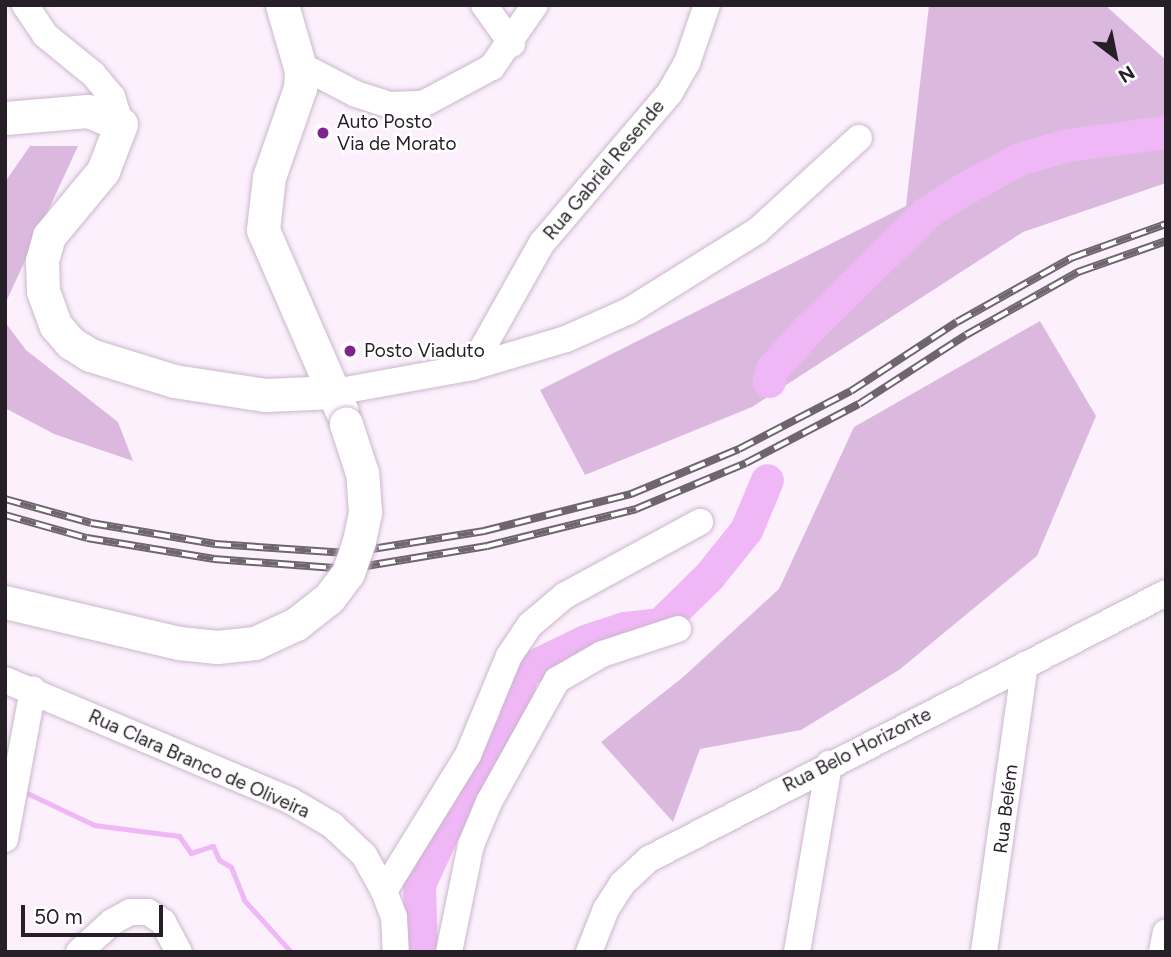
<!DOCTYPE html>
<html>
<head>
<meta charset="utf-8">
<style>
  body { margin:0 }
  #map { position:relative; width:1171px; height:957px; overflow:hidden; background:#fcf0fd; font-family:Figtree,sans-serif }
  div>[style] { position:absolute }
  .green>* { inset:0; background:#dbb9df }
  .stream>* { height:5px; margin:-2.5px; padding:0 2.5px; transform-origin:2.5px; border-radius:2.5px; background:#f0b7f7 }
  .river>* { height:33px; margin:-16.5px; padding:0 16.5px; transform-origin:16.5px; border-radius:16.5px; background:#f0b7f7 }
  .roads { filter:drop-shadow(0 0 2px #cab7cc) drop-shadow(0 0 2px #cab7cc) }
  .minor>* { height:26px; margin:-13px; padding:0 13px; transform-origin:13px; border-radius:13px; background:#fff }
  .major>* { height:33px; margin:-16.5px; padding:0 16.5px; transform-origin:16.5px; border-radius:16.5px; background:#fff }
  .rail>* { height:8px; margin-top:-4px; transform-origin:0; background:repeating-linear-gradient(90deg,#fff 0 16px,#6e656f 0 32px); box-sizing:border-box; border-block:2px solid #6e656f }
  .bridges { filter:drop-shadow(0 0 2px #cab7cc) drop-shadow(0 0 2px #cab7cc) }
  .major-bridge>* { height:33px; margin:-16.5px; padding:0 16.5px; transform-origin:16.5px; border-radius:16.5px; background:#fff }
  .dots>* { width:19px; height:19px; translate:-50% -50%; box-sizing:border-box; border:4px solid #fff; border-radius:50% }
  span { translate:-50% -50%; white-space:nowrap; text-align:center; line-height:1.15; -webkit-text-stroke:5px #fff; paint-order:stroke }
  .poi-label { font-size:19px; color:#261f27 }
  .left { translate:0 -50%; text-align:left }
  .street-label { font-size:19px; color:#261f27 }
  .frame { position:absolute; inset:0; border:7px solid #261f27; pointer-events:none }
  .north { position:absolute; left:1080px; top:21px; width:70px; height:70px; -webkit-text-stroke:5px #fff; paint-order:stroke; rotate:148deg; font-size:19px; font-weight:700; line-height:28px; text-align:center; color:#261f27 }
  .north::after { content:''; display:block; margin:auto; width:24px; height:32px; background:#261f27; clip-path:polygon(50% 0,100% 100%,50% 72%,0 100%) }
  .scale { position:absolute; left:21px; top:905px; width:142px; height:32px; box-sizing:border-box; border:4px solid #261f27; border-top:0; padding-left:9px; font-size:21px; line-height:24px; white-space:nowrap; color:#261f27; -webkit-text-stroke:5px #fff; paint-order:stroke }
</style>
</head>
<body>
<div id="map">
  <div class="green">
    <div style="clip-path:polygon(929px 5px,1105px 5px,1166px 60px,1166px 183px,1023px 232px,752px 407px,585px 475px,540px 390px,906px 206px)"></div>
    <div style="clip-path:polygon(30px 146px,78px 146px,5px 304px,5px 182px)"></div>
    <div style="clip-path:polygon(1040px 321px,1096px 416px,1037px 556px,899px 670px,801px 730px,700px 749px,673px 822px,601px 742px,682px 678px,779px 589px,854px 427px)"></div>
    <div style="clip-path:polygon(5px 322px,26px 350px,118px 422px,133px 461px,54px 434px,5px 408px)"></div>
  </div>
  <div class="stream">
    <div style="left:27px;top:793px;width:74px;rotate:25.5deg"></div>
    <div style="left:94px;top:825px;width:86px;rotate:7.4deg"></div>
    <div style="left:179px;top:836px;width:21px;rotate:55deg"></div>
    <div style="left:191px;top:853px;width:23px;rotate:-18deg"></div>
    <div style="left:213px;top:846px;width:15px;rotate:67deg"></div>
    <div style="left:219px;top:860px;width:14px;rotate:30deg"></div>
    <div style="left:231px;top:867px;width:35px;rotate:68deg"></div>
    <div style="left:244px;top:900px;width:70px;rotate:47.9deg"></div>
  </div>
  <div class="river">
    <div style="left:769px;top:381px;width:12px;rotate:-76deg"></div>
    <div style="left:772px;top:369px;width:54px;rotate:-48deg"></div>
    <div style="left:808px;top:329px;width:165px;rotate:-44.5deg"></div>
    <div style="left:926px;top:213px;width:40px;rotate:-32.9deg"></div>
    <div style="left:960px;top:191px;width:67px;rotate:-28.5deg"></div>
    <div style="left:1019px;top:159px;width:50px;rotate:-16.3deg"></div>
    <div style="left:1067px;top:145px;width:100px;rotate:-7.5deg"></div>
    <div style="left:421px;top:952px;width:68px;rotate:-91.7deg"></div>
    <div style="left:419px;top:884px;width:69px;rotate:-65.3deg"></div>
    <div style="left:448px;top:821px;width:117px;rotate:-55.8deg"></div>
    <div style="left:514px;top:724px;width:52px;rotate:-82.3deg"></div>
    <div style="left:521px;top:672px;width:71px;rotate:-25.8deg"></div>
    <div style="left:585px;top:641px;width:41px;rotate:-18.4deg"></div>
    <div style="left:624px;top:628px;width:36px;rotate:-6deg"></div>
    <div style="left:660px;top:624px;width:69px;rotate:-44.4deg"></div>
    <div style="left:709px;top:576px;width:59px;rotate:-51.2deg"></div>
    <div style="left:746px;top:530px;width:54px;rotate:-67.2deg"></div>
  </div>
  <div class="roads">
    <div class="minor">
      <div style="left:25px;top:5px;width:36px;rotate:56deg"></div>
      <div style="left:45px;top:35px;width:62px;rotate:39.1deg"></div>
      <div style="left:93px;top:74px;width:30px;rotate:50deg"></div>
      <div style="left:112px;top:97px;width:28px;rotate:72deg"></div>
      <div style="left:484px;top:5px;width:48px;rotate:54.3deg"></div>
      <div style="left:300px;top:65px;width:63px;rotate:27.4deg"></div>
      <div style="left:356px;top:94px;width:36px;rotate:18deg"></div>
      <div style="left:390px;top:105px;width:33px;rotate:-2deg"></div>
      <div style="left:423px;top:104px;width:78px;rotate:-28.2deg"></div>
      <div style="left:492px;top:67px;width:75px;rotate:-55.3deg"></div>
      <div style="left:472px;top:367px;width:142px;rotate:-60.6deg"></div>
      <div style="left:542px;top:243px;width:196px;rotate:-49.6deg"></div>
      <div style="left:669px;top:94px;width:36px;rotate:-60deg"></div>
      <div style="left:687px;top:63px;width:61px;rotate:-71deg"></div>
      <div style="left:335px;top:392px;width:139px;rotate:-10.3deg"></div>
      <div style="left:472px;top:367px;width:98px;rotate:-16.6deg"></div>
      <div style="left:566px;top:339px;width:69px;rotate:-24deg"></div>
      <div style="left:629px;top:311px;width:151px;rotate:-32deg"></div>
      <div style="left:757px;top:231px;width:138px;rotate:-42.4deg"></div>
      <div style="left:5px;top:680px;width:311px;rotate:22.9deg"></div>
      <div style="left:291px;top:801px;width:48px;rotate:30.3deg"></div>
      <div style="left:332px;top:825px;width:44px;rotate:43.2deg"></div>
      <div style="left:364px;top:855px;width:41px;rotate:60.9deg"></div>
      <div style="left:384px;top:891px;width:28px;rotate:69deg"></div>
      <div style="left:394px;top:917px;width:35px;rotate:87deg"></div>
      <div style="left:5px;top:839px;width:152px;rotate:-79.4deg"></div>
      <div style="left:384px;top:891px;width:160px;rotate:-58.3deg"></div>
      <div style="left:468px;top:755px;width:107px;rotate:-67.5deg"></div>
      <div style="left:509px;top:656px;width:37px;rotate:-56deg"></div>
      <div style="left:530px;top:625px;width:45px;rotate:-40.5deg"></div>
      <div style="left:564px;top:596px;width:155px;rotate:-28.6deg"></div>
      <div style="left:79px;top:952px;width:45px;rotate:-42.3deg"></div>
      <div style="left:112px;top:922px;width:21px;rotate:-29deg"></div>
      <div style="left:130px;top:912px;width:18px"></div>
      <div style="left:148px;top:912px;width:18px;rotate:34deg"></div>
      <div style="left:163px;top:922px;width:34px;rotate:62deg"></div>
      <div style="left:449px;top:952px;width:109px;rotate:-78.4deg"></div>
      <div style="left:471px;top:845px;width:47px;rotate:-67.3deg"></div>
      <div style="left:489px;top:802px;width:140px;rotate:-60.9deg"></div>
      <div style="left:557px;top:680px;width:52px;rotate:-30deg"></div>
      <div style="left:602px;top:654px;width:80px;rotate:-18.2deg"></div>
      <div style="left:589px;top:952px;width:46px;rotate:-68.4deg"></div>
      <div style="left:606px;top:909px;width:30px;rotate:-57deg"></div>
      <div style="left:622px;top:884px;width:37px;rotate:-43deg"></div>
      <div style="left:649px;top:859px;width:581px;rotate:-27.23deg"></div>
      <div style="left:797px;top:952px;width:191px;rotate:-80.3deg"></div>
      <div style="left:984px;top:952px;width:290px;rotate:-81.9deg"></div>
      <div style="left:1162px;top:952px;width:20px;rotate:-79deg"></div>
    </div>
    <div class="major">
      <div style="left:282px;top:5px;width:69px;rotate:73.9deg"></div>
      <div style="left:301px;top:71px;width:17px;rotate:93deg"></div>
      <div style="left:300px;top:88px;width:94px;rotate:109.2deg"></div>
      <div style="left:269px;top:177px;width:53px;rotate:96.5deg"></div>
      <div style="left:263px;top:230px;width:198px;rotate:66.5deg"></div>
      <div style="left:5px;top:118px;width:83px;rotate:-4.8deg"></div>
      <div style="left:88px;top:111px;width:35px;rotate:22deg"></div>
      <div style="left:121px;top:124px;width:50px;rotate:111deg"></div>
      <div style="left:103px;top:171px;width:85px;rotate:129.7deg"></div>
      <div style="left:49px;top:236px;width:26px;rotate:106deg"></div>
      <div style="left:42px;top:261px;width:30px;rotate:88deg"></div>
      <div style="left:43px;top:291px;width:37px;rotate:70deg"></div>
      <div style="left:56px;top:326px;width:23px;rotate:49deg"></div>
      <div style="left:71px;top:343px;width:22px;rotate:32deg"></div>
      <div style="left:90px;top:355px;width:88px;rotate:17.2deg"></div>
      <div style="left:174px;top:381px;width:93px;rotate:8.7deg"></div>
      <div style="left:266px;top:395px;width:69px;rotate:-2.5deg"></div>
    </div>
  </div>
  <div class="rail">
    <div style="left:5px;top:499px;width:89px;rotate:15.6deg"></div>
    <div style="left:91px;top:523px;width:126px;rotate:9.6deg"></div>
    <div style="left:215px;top:544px;width:132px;rotate:3.9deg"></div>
    <div style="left:347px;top:553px;width:139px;rotate:-9.1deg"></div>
    <div style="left:484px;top:531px;width:152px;rotate:-14.1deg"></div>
    <div style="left:631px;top:494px;width:117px;rotate:-22.6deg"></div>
    <div style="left:739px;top:449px;width:126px;rotate:-27.4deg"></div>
    <div style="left:851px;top:391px;width:126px;rotate:-33.1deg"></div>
    <div style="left:957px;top:322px;width:131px;rotate:-29.3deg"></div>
    <div style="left:1071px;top:258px;width:101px;rotate:-19.7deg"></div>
    <div style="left:5px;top:515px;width:85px;rotate:15.7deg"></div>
    <div style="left:87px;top:538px;width:129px;rotate:9.4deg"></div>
    <div style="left:214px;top:559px;width:134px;rotate:4.3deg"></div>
    <div style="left:348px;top:569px;width:141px;rotate:-9.4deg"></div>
    <div style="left:487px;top:546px;width:154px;rotate:-13.9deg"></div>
    <div style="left:636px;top:509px;width:119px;rotate:-22.7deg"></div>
    <div style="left:746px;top:463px;width:127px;rotate:-27.6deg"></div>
    <div style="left:859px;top:404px;width:127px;rotate:-32.8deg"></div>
    <div style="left:966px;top:335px;width:129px;rotate:-29.4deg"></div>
    <div style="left:1078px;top:272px;width:93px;rotate:-19.4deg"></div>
  </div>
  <div class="bridges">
    <div class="major-bridge">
      <div style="left:5px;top:602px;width:179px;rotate:13.3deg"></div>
      <div style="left:179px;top:643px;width:38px;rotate:6deg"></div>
      <div style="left:217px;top:647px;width:38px;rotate:-6deg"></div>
      <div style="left:255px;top:643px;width:45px;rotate:-24.9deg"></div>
      <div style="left:296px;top:624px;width:42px;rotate:-38.2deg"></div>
      <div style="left:329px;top:598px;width:31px;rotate:-53deg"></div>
      <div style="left:348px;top:573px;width:34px;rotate:-71deg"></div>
      <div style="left:359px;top:541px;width:30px;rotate:-78deg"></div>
      <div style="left:365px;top:512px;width:39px;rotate:-94deg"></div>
      <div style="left:362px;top:473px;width:52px;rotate:-108.1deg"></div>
    </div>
  </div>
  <div class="dots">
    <div style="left:323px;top:133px;background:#81238e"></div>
    <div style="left:350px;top:351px;background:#81238e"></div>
  </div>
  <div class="poi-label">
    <span class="left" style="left:337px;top:133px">Auto Posto<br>Via de Morato</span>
    <span class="left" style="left:364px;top:351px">Posto Viaduto</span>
  </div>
  <div class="street-label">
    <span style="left:604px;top:170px;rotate:-50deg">Rua Gabriel Resende</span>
    <span style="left:857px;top:750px;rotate:-27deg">Rua Belo Horizonte</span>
    <span style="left:199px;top:764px;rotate:24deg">Rua Clara Branco de Oliveira</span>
    <span style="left:1006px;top:809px;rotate:-83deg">Rua Belém</span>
  </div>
  <div class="frame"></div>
  <div class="north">N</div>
  <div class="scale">50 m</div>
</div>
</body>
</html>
